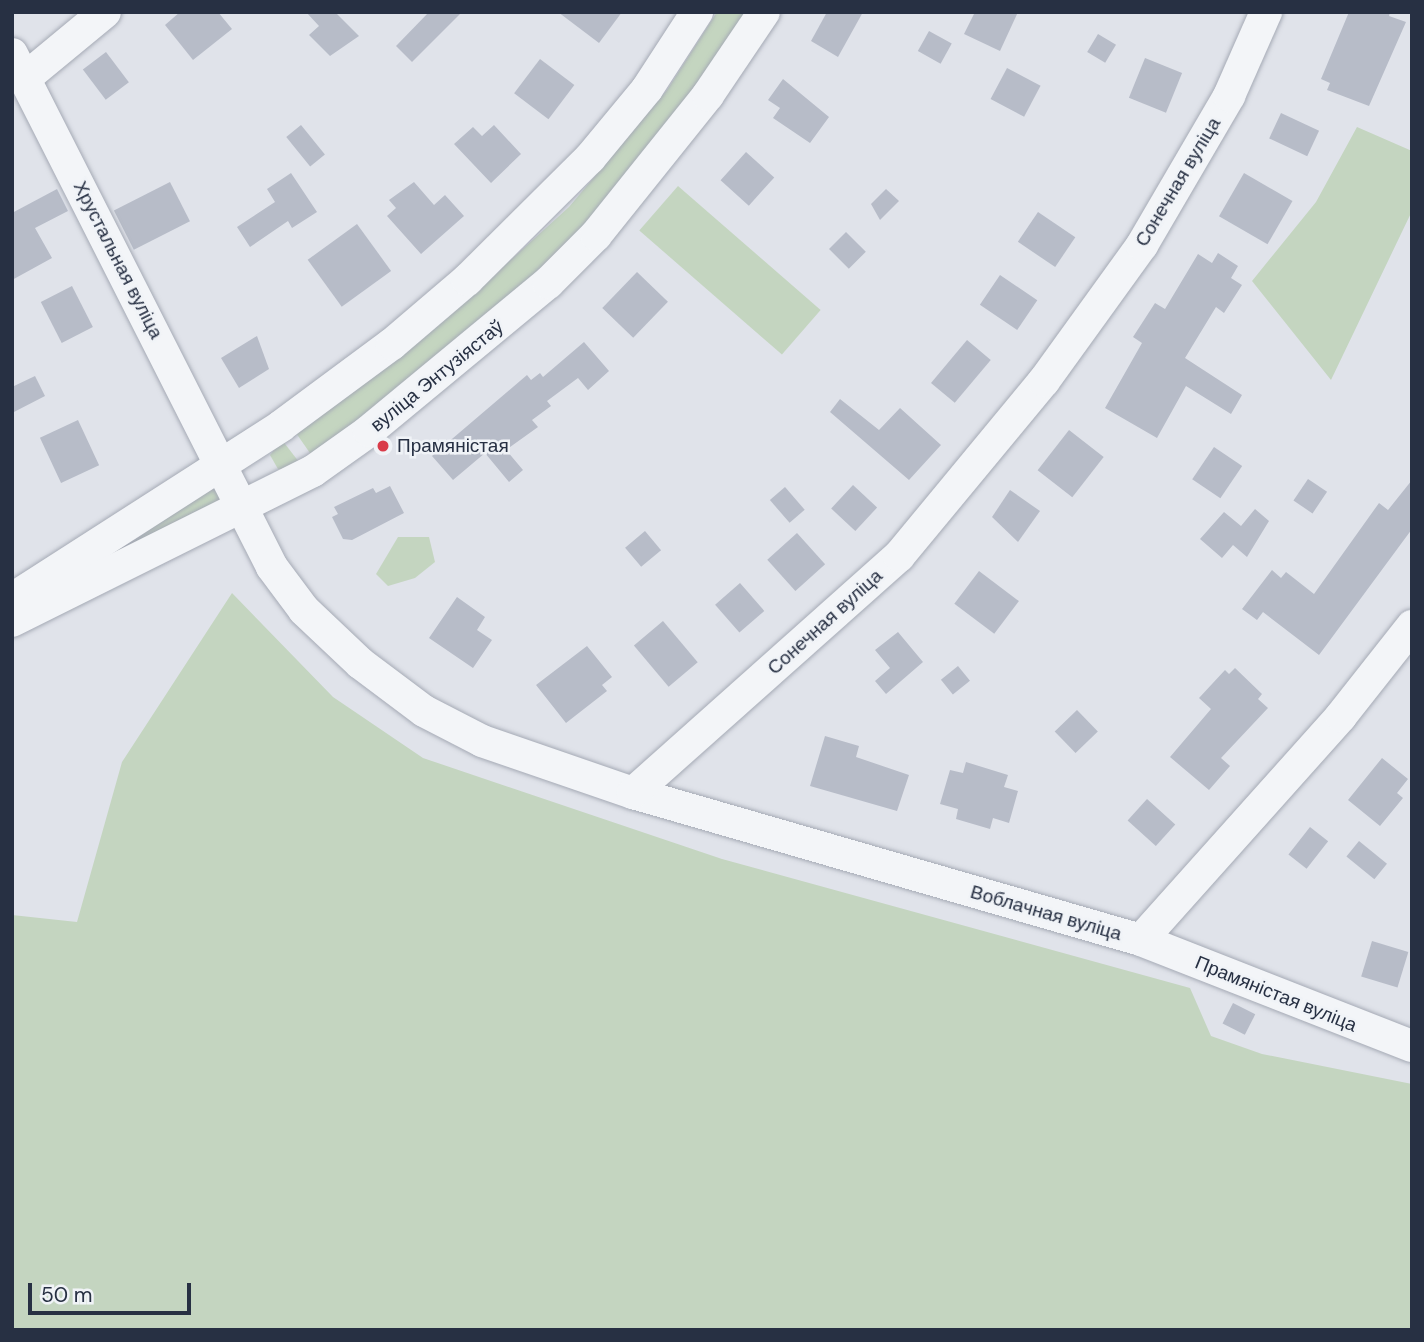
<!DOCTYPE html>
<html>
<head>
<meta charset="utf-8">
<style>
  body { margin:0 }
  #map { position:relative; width:1424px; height:1342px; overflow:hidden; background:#e0e3ea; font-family:"DM Sans",sans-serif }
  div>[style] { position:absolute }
  .green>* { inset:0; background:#c4d5c0; transform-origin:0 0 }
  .building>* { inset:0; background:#b7bcc8; transform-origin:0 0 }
  .roads { filter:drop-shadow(0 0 2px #a5aab5) drop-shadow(0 0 2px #a5aab5) }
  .minor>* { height:32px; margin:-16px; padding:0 16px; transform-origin:16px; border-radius:16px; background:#f3f5f8 }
  .dots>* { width:19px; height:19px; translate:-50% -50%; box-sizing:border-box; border:4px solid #f0f3f7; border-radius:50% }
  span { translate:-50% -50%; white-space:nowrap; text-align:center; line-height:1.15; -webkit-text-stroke:5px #f0f3f7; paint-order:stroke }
  .street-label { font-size:19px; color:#273043 }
  .poi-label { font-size:19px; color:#273043 }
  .left { translate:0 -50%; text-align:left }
  .frame { position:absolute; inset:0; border:14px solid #273043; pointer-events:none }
  .scale { position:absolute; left:28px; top:1283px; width:163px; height:32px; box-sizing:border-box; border:4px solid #273043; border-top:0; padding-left:9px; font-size:21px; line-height:24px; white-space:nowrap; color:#273043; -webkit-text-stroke:5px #f0f3f7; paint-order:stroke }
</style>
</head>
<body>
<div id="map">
  <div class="green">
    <div style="clip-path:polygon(717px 12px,750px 12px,688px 104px,592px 224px,488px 321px,312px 456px,296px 433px,461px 305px,569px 207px,667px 90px)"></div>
    <div style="clip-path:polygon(1357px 127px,1412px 151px,1412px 211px,1331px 380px,1252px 281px,1316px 202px)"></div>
    <div style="left:678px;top:186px;width:189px;height:59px;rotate:41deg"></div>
    <div style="clip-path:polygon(282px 440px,299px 462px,287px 469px,278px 469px,270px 455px)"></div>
    <div style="clip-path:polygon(221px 486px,228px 497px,115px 554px,206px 490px)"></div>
    <div style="clip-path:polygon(398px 537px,429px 537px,435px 562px,415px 578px,388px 586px,376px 574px)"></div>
    <div style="clip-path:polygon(232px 593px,333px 697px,423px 758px,722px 859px,1190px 988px,1211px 1036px,1262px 1054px,1412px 1084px,1412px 1330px,12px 1330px,12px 915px,77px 922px,122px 762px)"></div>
  </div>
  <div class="building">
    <div style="clip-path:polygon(180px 12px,218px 12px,232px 29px,193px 60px,165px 25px)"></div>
    <div style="clip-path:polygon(306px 12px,335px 12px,359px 36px,330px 56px,309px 35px,319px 26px)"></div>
    <div style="clip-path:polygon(429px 12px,462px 12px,412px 62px,396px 46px)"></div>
    <div style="clip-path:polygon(558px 12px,622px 12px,599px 43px)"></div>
    <div style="clip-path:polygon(827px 12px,863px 12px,838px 57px,811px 41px)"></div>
    <div style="clip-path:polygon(975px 12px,1018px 12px,1000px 51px,964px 34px)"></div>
    <div style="clip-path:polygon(1349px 12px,1390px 12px,1389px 16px,1406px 22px,1369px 106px,1327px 90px,1330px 83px,1321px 79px)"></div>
    <div style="left:929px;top:31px;width:26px;height:23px;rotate:29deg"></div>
    <div style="left:1098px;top:34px;width:21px;height:21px;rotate:31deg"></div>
    <div style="left:106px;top:52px;width:38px;height:29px;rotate:53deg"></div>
    <div style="left:1145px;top:58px;width:40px;height:43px;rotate:22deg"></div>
    <div style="left:540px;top:59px;width:43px;height:43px;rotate:37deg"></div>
    <div style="left:1007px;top:68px;width:38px;height:35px;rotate:28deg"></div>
    <div style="clip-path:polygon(783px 79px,829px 117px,810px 143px,773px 118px,780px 108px,768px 100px)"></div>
    <div style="left:1281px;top:113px;width:42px;height:28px;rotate:25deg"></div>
    <div style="left:301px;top:125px;width:38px;height:19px;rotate:51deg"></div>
    <div style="clip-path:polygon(494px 125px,521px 154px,491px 183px,454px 144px,473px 127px,482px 136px)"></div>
    <div style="left:746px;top:152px;width:38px;height:38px;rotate:42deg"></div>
    <div style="clip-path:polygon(291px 173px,317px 212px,292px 228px,288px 221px,250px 247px,237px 227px,275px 202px,267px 189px)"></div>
    <div style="left:1244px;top:173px;width:56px;height:50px;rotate:30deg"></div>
    <div style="left:170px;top:182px;width:44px;height:63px;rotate:63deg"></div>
    <div style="clip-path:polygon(414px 182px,434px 205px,445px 195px,464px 216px,421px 254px,387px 216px,396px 208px,389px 200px)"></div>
    <div style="clip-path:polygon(57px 189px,68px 211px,35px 228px,52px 258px,12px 280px,12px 213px)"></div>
    <div style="clip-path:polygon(886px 189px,899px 201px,880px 220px,871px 204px)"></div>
    <div style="left:1038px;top:212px;width:45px;height:36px;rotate:34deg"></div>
    <div style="left:357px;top:224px;width:58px;height:61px;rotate:54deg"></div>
    <div style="left:846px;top:232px;width:28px;height:24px;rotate:45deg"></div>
    <div style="clip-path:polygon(1218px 253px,1238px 266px,1231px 278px,1242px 285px,1224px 313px,1216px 307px,1185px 358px,1242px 395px,1231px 414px,1186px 386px,1157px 438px,1105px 408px,1142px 343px,1133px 337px,1155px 303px,1165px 309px,1198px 254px,1212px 263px)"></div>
    <div style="left:637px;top:272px;width:43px;height:50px;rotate:44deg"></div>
    <div style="left:1000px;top:275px;width:45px;height:36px;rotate:34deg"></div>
    <div style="left:72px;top:286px;width:46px;height:35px;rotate:63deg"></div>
    <div style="clip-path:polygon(257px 336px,269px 369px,239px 388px,221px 358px)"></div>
    <div style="left:967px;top:340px;width:31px;height:56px;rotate:40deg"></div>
    <div style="clip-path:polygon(584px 342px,609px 371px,588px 390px,578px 378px,547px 401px,551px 406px,532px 420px,538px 427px,506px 450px,523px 470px,509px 482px,485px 453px,453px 480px,432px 456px,527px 375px,531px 380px,540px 373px,543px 377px)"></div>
    <div style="clip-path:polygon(35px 376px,45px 396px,12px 413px,12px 387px)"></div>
    <div style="clip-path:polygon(840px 399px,879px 430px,900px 408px,941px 445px,909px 480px,830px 412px)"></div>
    <div style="left:78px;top:420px;width:50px;height:42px;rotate:65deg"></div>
    <div style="left:1069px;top:430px;width:44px;height:51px;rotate:38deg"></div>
    <div style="left:1214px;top:447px;width:34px;height:39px;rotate:34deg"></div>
    <div style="left:1308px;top:479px;width:23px;height:26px;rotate:34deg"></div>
    <div style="clip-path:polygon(1412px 480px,1412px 529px,1319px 655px,1263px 612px,1257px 620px,1242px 609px,1272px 570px,1281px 578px,1286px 572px,1314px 594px,1379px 503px,1388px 510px)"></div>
    <div style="left:853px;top:485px;width:33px;height:32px;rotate:43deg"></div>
    <div style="clip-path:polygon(390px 486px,404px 513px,352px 540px,343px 539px,332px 517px,338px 514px,334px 507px,373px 488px,376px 493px)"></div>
    <div style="left:785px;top:487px;width:30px;height:20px;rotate:49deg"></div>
    <div style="clip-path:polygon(1010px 490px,1040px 511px,1018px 542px,992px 517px)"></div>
    <div style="clip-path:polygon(1255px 509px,1269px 521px,1247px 557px,1233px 545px,1222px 558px,1200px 539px,1224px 512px,1241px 526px)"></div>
    <div style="left:645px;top:531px;width:25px;height:26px;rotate:50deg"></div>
    <div style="left:797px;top:533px;width:42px;height:40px;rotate:48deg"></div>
    <div style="left:979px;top:571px;width:50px;height:41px;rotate:37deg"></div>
    <div style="left:740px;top:583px;width:37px;height:33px;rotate:49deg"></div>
    <div style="clip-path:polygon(457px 597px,485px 617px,477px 630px,492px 640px,473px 668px,429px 638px)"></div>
    <div style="left:663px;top:621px;width:54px;height:38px;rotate:50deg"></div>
    <div style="clip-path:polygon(898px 632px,923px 662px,886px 694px,875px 681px,890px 668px,875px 650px)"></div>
    <div style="clip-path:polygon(587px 646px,612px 677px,602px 685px,607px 691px,566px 723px,536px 685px)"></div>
    <div style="left:958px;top:666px;width:19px;height:22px;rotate:51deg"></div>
    <div style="clip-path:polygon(1235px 668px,1262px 694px,1258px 699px,1268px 708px,1221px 758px,1230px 766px,1209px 790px,1170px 757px,1211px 709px,1199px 698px,1225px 670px,1229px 674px)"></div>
    <div style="left:1077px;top:710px;width:30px;height:31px;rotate:46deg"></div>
    <div style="clip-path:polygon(825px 736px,859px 746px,856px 757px,909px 775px,897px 811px,810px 786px)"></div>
    <div style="clip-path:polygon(1382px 758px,1408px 779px,1397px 793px,1403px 798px,1380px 826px,1348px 800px)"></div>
    <div style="clip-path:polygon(966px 762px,1008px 775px,1004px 787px,1018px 791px,1009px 823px,993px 818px,990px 829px,956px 819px,958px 809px,940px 804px,950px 770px,963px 773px)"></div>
    <div style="left:1147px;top:799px;width:38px;height:29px;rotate:42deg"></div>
    <div style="left:1310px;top:827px;width:23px;height:35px;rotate:38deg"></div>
    <div style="left:1359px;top:841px;width:36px;height:20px;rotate:39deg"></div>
    <div style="left:1372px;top:941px;width:38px;height:37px;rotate:17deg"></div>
    <div style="left:1233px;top:1003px;width:25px;height:23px;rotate:27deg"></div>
  </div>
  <div class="roads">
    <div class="minor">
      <div style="left:12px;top:54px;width:575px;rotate:63.12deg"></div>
      <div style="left:272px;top:567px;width:54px;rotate:53.3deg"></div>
      <div style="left:304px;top:610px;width:77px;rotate:43.4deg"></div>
      <div style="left:360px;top:663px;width:80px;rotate:36.9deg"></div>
      <div style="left:424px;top:711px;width:65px;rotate:27.3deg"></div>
      <div style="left:482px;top:741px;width:160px;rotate:19deg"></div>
      <div style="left:633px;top:793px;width:529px;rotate:16.14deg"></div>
      <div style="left:1141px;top:940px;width:291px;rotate:21.4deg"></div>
      <div style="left:24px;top:79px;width:105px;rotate:-39.6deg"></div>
      <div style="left:12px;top:599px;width:320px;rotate:-32.7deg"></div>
      <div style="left:281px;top:426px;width:138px;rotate:-36.5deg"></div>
      <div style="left:392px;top:344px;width:99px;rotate:-40.5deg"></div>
      <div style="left:467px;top:280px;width:173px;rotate:-44.8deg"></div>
      <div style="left:590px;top:158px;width:89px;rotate:-50.4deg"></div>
      <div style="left:647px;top:89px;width:92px;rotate:-57deg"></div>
      <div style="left:12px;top:621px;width:336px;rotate:-26.5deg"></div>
      <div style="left:313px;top:471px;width:69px;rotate:-35.5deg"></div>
      <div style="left:369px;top:431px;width:232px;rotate:-39.6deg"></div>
      <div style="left:548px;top:283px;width:68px;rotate:-45deg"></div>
      <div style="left:596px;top:235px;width:179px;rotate:-51.3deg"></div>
      <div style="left:708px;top:95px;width:100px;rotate:-56deg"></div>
      <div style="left:633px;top:793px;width:356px;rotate:-41.7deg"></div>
      <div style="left:899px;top:556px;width:227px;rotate:-50.4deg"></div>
      <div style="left:1044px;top:381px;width:168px;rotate:-54.2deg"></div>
      <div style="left:1142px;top:245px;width:173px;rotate:-59.7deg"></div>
      <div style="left:1229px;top:96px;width:92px;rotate:-66.2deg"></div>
      <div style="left:1141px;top:940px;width:300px;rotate:-48.2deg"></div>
      <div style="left:1341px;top:716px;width:115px;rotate:-51.7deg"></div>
    </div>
  </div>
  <div class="dots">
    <div style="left:383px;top:446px;background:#d93b49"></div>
  </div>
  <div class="street-label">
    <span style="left:1178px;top:182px;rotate:-59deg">Сонечная вуліца</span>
    <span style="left:118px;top:260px;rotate:63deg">Хрустальная вуліца</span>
    <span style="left:437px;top:376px;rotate:-39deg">вуліца Энтузіястаў</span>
    <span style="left:825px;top:622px;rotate:-42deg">Сонечная вуліца</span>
    <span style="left:1046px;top:913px;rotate:16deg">Воблачная вуліца</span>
    <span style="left:1276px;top:994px;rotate:22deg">Прамяністая вуліца</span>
  </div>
  <div class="poi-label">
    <span class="left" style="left:397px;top:446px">Прамяністая</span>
  </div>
  <div class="frame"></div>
  <div class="scale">50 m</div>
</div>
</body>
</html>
